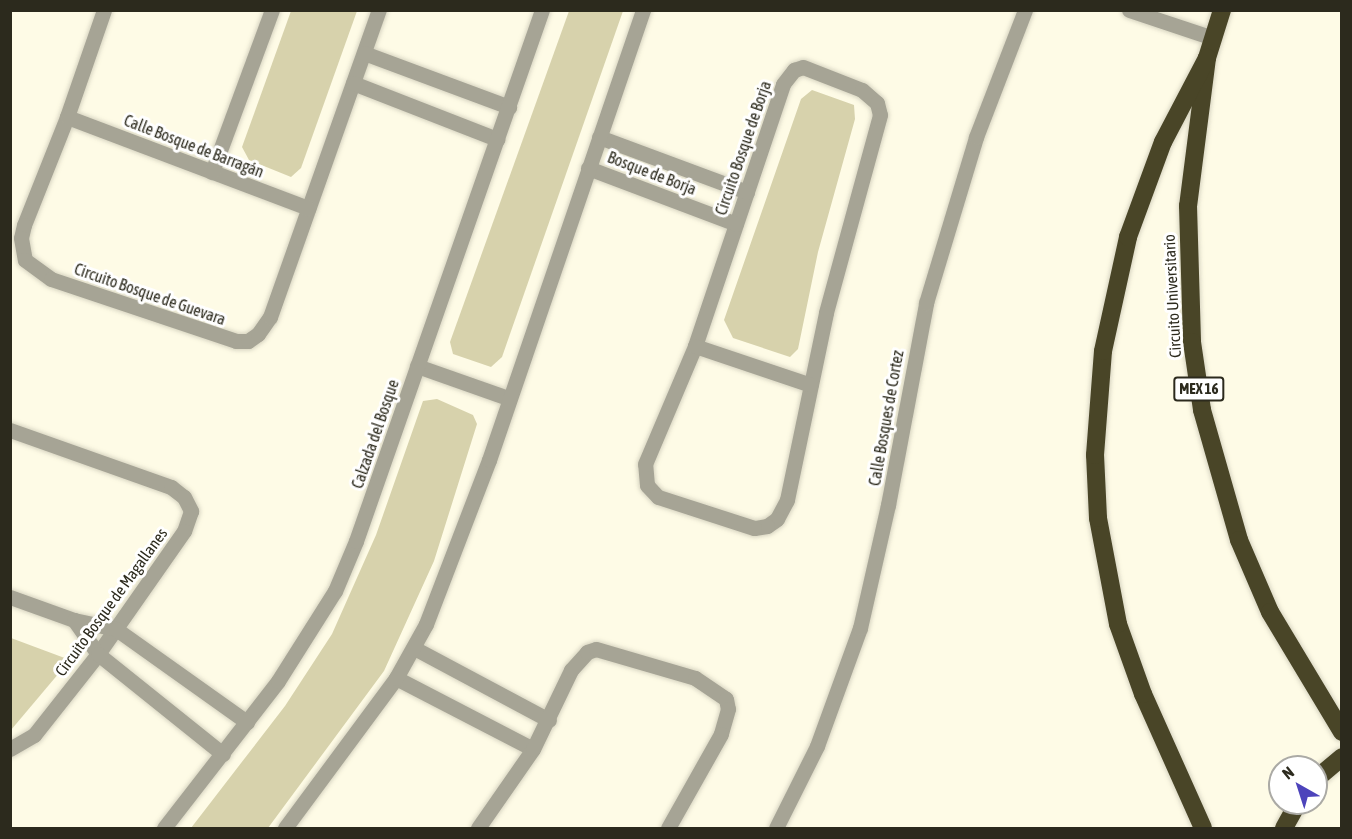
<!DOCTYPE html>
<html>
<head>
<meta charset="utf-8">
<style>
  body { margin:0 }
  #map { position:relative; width:1352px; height:839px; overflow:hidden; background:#fefbe6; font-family:"Asap Condensed",sans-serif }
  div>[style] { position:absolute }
  .green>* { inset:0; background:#d7d2ac }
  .roads { filter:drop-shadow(0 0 2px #d8d5c2) drop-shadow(0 0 2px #d8d5c2) }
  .minor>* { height:15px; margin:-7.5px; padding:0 7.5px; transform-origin:7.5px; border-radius:7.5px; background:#a6a495 }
  .highway>* { height:18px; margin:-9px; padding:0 9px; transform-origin:9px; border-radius:9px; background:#494527 }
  span { translate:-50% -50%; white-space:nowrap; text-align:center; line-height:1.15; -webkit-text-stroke:6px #fff; paint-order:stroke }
  .shield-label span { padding:2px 4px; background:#fff; border:2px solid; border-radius:4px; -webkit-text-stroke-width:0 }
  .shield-label { font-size:15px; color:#2c2a1d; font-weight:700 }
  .street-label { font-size:16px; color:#2c2a1d }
  .frame { position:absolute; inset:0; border:12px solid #2c2a1d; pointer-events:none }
  .north { position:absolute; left:1268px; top:755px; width:60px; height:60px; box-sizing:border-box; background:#fff; border:2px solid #abaaa5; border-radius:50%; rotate:321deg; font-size:16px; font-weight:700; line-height:24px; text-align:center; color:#2c2a1d }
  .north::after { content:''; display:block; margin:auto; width:21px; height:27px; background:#4d44bb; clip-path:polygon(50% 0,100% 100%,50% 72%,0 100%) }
</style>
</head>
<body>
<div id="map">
  <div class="green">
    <div style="clip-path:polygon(291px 11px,357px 11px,301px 168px,291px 177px,249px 160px,242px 147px)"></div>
    <div style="clip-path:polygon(569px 11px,623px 11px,502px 357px,491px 367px,453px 354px,450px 342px)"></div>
    <div style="clip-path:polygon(812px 90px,854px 105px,855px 119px,818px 252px,798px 349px,790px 357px,733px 338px,724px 320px,801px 99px)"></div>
    <div style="clip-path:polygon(437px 399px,473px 415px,477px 424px,434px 561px,384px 671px,268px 828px,191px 828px,285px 706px,332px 634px,376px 535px,423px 401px)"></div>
    <div style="clip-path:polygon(11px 638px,70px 660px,11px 730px,10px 638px)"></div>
  </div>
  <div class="roads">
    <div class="minor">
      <div style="left:104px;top:10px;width:113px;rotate:109.1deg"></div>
      <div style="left:67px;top:117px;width:116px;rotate:111.7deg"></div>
      <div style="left:24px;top:225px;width:13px;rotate:103deg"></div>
      <div style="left:21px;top:238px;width:22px;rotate:80deg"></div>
      <div style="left:25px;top:260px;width:32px;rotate:36deg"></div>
      <div style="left:51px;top:279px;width:195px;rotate:18.5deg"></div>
      <div style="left:236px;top:341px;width:12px"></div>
      <div style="left:248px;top:341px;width:12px;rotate:-35deg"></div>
      <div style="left:258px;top:334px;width:21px;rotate:-55deg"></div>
      <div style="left:270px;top:317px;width:326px;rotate:-70.5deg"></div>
      <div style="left:1129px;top:10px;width:89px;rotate:18.4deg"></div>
      <div style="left:364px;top:53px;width:155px;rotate:20.4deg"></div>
      <div style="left:803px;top:67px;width:63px;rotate:21.3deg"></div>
      <div style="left:862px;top:90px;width:20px;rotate:41deg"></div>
      <div style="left:877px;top:103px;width:12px;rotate:76deg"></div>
      <div style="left:880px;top:115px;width:205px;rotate:105.3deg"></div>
      <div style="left:826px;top:313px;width:191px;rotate:101.8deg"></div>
      <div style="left:787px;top:500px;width:21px;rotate:118deg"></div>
      <div style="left:777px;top:519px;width:12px;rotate:145deg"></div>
      <div style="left:767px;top:526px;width:13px;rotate:171deg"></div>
      <div style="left:754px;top:528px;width:101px;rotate:-162.1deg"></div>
      <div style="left:658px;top:497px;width:16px;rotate:-133deg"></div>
      <div style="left:647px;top:485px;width:21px;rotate:-95deg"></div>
      <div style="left:645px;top:464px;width:128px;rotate:-67deg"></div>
      <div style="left:695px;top:346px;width:276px;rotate:-71.4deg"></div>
      <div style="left:783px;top:84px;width:18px;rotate:-52deg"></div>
      <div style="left:794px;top:70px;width:9px;rotate:-18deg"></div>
      <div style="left:353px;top:83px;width:155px;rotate:21.3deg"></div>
      <div style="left:67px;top:117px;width:258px;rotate:20.7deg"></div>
      <div style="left:599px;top:137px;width:158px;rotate:20.4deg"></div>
      <div style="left:588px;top:168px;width:158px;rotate:20.7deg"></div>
      <div style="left:212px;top:172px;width:173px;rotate:-69.7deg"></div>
      <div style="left:695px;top:346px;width:122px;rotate:18.6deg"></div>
      <div style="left:417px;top:366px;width:96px;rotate:19.4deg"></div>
      <div style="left:10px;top:430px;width:171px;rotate:19.5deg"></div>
      <div style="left:171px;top:487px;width:16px;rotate:38deg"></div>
      <div style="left:184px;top:497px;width:16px;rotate:63deg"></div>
      <div style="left:191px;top:511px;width:21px;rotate:109deg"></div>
      <div style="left:184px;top:531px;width:150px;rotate:125deg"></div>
      <div style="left:98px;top:654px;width:103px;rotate:128.3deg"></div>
      <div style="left:34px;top:735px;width:28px;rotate:150deg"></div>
      <div style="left:10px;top:597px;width:68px;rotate:19.8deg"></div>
      <div style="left:74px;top:620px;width:43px;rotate:12.1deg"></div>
      <div style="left:116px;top:629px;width:161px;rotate:35.4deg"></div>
      <div style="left:74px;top:620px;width:42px;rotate:54.8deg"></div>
      <div style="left:98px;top:654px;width:160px;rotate:38.7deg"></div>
      <div style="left:414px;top:648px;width:153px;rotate:28.1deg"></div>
      <div style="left:396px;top:678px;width:154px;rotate:27.4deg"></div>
      <div style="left:164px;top:828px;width:186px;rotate:-52.2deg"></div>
      <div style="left:278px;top:681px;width:107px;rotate:-57.7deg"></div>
      <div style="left:335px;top:591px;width:54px;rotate:-67.2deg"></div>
      <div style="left:356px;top:541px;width:563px;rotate:-70.7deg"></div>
      <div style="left:285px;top:828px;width:187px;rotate:-53.5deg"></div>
      <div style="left:396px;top:678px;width:62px;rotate:-60.9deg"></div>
      <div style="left:426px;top:624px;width:176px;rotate:-69deg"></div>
      <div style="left:489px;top:460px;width:476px;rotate:-71.1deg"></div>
      <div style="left:478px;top:828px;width:96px;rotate:-55.2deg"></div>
      <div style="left:533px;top:749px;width:88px;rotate:-64.3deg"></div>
      <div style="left:571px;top:670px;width:24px;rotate:-48deg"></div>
      <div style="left:587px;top:652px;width:9px;rotate:-18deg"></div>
      <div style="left:596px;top:649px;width:103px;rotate:16.3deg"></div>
      <div style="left:695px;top:678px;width:37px;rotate:34deg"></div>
      <div style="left:726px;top:699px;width:10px;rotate:79deg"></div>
      <div style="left:728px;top:709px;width:26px;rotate:106deg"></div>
      <div style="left:721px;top:734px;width:108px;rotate:119.4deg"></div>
      <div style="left:776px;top:828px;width:92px;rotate:-63.4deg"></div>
      <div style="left:817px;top:746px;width:126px;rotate:-70deg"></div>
      <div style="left:860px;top:628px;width:126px;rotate:-77.2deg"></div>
      <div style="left:888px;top:505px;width:206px;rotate:-79.3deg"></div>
      <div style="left:926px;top:303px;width:173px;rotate:-73.2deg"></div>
      <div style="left:976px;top:137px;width:136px;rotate:-68.9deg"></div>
    </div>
    <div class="highway">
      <div style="left:1222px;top:10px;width:50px;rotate:107.4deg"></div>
      <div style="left:1207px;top:58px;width:149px;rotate:97.3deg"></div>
      <div style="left:1188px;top:206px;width:136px;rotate:88.3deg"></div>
      <div style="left:1192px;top:342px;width:69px;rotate:81.6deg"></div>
      <div style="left:1202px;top:410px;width:135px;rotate:74.1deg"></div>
      <div style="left:1239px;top:540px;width:78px;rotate:66.7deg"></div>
      <div style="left:1270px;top:612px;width:140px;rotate:59deg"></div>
      <div style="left:1316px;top:779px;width:34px;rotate:-40deg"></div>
      <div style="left:1203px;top:828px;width:147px;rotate:-114.1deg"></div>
      <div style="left:1143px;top:694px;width:74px;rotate:-109.7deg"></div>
      <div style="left:1118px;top:624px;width:108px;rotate:-100.7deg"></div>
      <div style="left:1098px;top:518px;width:63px;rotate:-92.7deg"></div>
      <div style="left:1095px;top:455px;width:104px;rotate:-85.6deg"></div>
      <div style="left:1103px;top:351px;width:117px;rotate:-77.6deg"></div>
      <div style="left:1128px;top:237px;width:101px;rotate:-69.8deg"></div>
      <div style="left:1163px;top:142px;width:95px;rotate:-62.4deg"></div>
      <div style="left:1284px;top:828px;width:29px;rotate:-61deg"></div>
    </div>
  </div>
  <div class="shield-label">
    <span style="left:1199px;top:389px">MEX 16</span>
  </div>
  <div class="street-label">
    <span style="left:194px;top:146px;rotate:21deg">Calle Bosque de Barragán</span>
    <span style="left:743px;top:148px;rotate:-71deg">Circuito Bosque de Borja</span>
    <span style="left:652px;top:173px;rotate:21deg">Bosque de Borja</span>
    <span style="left:150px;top:294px;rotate:19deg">Circuito Bosque de Guevara</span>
    <span style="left:1172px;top:296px;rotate:-93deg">Circuito Universitario</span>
    <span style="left:886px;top:418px;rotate:-80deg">Calle Bosques de Cortez</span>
    <span style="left:375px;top:434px;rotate:-71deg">Calzada del Bosque</span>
    <span style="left:111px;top:602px;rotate:-54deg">Circuito Bosque de Magallanes</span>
  </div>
  <div class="frame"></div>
  <div class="north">N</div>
</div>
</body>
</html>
